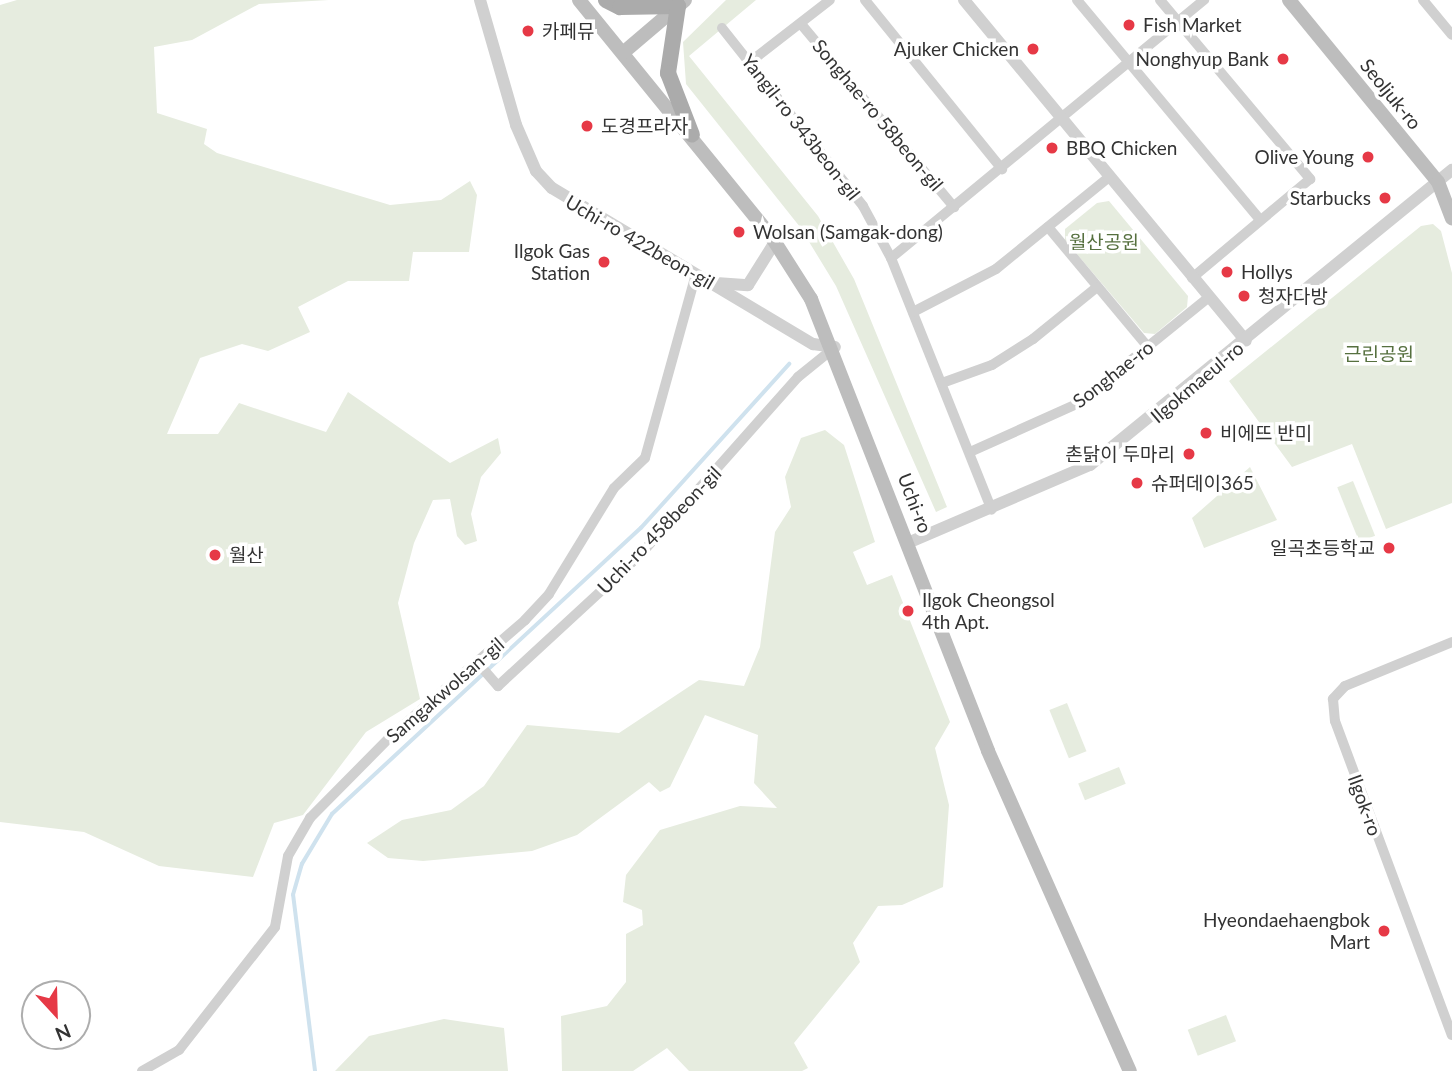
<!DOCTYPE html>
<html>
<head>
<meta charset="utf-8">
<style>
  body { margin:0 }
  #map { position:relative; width:1452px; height:1071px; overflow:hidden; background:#fff; font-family:Lato,"Noto Sans KR",sans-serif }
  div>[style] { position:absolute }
  .green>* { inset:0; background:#e6ecdf; transform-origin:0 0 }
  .stream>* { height:3.5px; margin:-1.75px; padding:0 1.75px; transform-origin:1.75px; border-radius:1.75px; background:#cfe2ee }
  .minor>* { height:10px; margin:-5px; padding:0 5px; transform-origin:5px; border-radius:5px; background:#d0d0d0 }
  .tertiary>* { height:12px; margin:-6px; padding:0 6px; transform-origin:6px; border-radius:6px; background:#d0d0d0 }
  .secondary>* { height:14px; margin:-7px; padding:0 7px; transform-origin:7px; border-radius:7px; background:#bdbdbd }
  .primary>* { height:16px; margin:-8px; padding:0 8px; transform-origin:8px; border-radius:8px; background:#ababab }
  .dots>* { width:19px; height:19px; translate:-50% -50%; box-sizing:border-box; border:4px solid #fff; border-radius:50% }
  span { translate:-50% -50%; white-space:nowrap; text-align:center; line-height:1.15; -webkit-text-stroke:7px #fff; paint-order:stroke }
  .poi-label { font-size:19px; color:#333 }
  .left { translate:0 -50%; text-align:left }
  .right { translate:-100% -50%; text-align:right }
  .street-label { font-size:19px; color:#333 }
  .park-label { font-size:19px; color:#56703f }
  .north { position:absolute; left:21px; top:980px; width:70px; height:70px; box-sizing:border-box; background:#fff; border:2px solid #adadad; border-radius:50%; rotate:158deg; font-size:19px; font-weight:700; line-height:28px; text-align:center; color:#333 }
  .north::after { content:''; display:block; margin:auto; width:24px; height:32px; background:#e63946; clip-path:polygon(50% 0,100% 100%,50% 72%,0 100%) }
</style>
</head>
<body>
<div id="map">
  <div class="green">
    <div style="clip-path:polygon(17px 0,329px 0,259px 4px,192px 40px,154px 47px,157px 113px,207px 129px,204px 144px,217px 153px,390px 205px,441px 200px,470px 181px,477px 195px,469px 252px,413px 252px,409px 281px,348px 281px,298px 307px,310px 332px,268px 351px,242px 344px,200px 358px,167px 434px,218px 434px,239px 403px,326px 432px,348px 392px,450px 463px,498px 438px,501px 453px,481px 477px,471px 514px,477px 541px,465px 545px,457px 536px,450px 499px,433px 500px,414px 543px,398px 603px,420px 699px,366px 732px,303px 815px,274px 823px,253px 877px,159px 866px,84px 832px,0 822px,0 5px)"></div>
    <div style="clip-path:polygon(726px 0,756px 0,689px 56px,818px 216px,854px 279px,947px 507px,936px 512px,836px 286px,800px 227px,686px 84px,683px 42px)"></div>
    <div style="clip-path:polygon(1109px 201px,1188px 296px,1187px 307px,1155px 334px,1144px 333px,1065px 240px,1065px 229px,1097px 203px)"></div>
    <div style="clip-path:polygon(1433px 224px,1441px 231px,1452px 273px,1452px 503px,1386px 529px,1352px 444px,1292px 467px,1229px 381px,1421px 226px)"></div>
    <div style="clip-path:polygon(825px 430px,844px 445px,875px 542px,853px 552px,867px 585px,892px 575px,950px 722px,935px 748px,949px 805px,943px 887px,902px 905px,878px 906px,853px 943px,860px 962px,794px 1043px,808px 1068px,802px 1071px,689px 1071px,667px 1048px,633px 1071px,562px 1071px,561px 1016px,607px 1006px,626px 982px,626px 934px,643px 925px,642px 910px,623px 902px,626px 875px,660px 830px,740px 806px,777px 808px,754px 783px,758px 735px,705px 715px,670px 787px,660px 792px,649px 782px,577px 835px,532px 851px,423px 861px,388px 858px,367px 843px,402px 820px,451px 810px,484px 786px,527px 725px,619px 733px,699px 680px,744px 686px,760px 647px,775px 532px,791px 507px,785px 477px,801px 438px)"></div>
    <div style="clip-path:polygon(1250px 467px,1277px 520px,1204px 548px,1192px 518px)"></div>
    <div style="left:1353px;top:481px;width:59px;height:17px;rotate:68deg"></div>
    <div style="left:1067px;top:703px;width:52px;height:19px;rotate:68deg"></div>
    <div style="left:1119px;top:767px;width:18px;height:44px;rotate:68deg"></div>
    <div style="left:1226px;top:1015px;width:28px;height:41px;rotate:69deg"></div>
    <div style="clip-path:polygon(444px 1019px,504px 1028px,508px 1071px,335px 1071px,369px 1036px)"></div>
  </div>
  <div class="stream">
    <div style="left:315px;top:1071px;width:177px;rotate:-97.1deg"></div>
    <div style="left:293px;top:895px;width:32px;rotate:-74deg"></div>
    <div style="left:302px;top:864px;width:58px;rotate:-59deg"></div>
    <div style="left:332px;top:814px;width:421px;rotate:-42.8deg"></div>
    <div style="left:641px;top:528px;width:221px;rotate:-47.9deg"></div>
  </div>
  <div class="minor">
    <div style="left:865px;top:0;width:218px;rotate:51deg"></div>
    <div style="left:1077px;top:0;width:286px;rotate:50.2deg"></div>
    <div style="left:1160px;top:0;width:234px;rotate:50deg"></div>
    <div style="left:1310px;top:179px;width:154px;rotate:140deg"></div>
    <div style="left:1423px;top:0;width:45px;rotate:50.4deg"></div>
    <div style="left:801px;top:24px;width:239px;rotate:50.1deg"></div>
    <div style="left:722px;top:28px;width:227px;rotate:51.6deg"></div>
    <div style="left:863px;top:206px;width:59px;rotate:61.7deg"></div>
    <div style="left:891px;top:258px;width:271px;rotate:68.2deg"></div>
    <div style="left:750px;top:62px;width:101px;rotate:-37.8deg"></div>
    <div style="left:1048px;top:227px;width:156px;rotate:50.2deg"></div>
    <div style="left:891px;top:258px;width:406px;rotate:-39.5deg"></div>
    <div style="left:913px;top:312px;width:93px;rotate:-27.4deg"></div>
    <div style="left:996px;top:269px;width:144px;rotate:-39.1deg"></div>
    <div style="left:942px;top:383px;width:53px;rotate:-19.8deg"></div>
    <div style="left:992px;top:365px;width:49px;rotate:-32.4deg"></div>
    <div style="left:1033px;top:339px;width:82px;rotate:-39.1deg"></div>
    <div style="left:970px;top:452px;width:117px;rotate:-24.2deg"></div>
    <div style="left:1077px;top:404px;width:169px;rotate:-39deg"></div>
    <div style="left:1452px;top:642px;width:116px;rotate:157.6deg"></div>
    <div style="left:1345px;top:686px;width:18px;rotate:133deg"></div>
    <div style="left:1333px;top:699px;width:22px;rotate:85deg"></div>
    <div style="left:1335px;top:721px;width:335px;rotate:69.6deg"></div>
    <div style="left:477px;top:662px;width:32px;rotate:49deg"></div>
    <div style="left:498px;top:686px;width:193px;rotate:-42.7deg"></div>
    <div style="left:640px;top:555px;width:238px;rotate:-48.4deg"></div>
    <div style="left:798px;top:377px;width:48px;rotate:-39deg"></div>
    <div style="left:142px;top:1071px;width:43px;rotate:-29.6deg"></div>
    <div style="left:179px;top:1050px;width:156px;rotate:-52deg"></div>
    <div style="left:275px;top:927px;width:72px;rotate:-79.6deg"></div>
    <div style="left:288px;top:856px;width:44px;rotate:-59.9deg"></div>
    <div style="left:310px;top:818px;width:117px;rotate:-45.3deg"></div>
    <div style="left:392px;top:735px;width:176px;rotate:-40.8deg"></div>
    <div style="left:525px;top:620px;width:35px;rotate:-47deg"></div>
    <div style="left:549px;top:594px;width:124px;rotate:-58.5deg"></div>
    <div style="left:614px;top:488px;width:43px;rotate:-44.1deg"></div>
    <div style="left:645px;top:458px;width:191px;rotate:-74.5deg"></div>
  </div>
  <div class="tertiary">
    <div style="left:480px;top:0;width:130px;rotate:73.9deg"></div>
    <div style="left:516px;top:125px;width:50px;rotate:66.5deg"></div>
    <div style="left:536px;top:171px;width:23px;rotate:47deg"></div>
    <div style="left:552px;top:188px;width:304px;rotate:30.9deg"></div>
    <div style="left:813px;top:344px;width:22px;rotate:8deg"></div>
    <div style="left:964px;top:0;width:442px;rotate:50.4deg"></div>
    <div style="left:716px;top:283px;width:32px;rotate:4deg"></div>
    <div style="left:748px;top:285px;width:51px;rotate:-57.9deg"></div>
    <div style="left:910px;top:542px;width:196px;rotate:-23.2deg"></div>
    <div style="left:1090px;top:465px;width:467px;rotate:-39.2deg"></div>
  </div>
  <div class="secondary">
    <div style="left:579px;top:0;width:304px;rotate:50.9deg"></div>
    <div style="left:771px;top:236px;width:75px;rotate:57.6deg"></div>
    <div style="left:811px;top:299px;width:485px;rotate:68.6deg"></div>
    <div style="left:988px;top:751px;width:350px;rotate:66.1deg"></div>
    <div style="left:1289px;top:0;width:235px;rotate:50.7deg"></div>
    <div style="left:1438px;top:182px;width:39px;rotate:69deg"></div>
    <div style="left:624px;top:52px;width:80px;rotate:-40.4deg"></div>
  </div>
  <div class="primary">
    <div style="left:606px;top:0;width:16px;rotate:27deg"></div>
    <div style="left:620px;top:7px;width:58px;rotate:-1deg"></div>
    <div style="left:678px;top:6px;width:68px;rotate:98.5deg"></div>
    <div style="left:668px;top:73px;width:66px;rotate:68.8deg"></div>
  </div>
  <div class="dots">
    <div style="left:1129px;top:25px;background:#e63946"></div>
    <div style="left:528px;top:31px;background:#e63946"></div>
    <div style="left:1033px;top:49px;background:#e63946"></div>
    <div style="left:1283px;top:59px;background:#e63946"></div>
    <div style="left:587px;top:126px;background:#e63946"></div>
    <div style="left:1052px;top:148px;background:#e63946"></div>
    <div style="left:1368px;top:157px;background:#e63946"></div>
    <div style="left:1385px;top:198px;background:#e63946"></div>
    <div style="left:739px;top:232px;background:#e63946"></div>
    <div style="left:604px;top:262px;background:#e63946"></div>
    <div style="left:1227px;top:272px;background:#e63946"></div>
    <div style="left:1244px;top:296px;background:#e63946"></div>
    <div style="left:1206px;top:433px;background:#e63946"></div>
    <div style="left:1189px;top:454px;background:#e63946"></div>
    <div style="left:1137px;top:483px;background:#e63946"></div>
    <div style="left:1389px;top:548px;background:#e63946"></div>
    <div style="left:215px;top:555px;background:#e63946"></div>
    <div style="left:908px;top:611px;background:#e63946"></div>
    <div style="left:1384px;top:931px;background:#e63946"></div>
  </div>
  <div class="poi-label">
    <span class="left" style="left:1143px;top:25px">Fish Market</span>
    <span class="left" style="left:542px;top:31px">카페뮤</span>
    <span class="right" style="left:1019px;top:49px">Ajuker Chicken</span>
    <span class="right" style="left:1269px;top:59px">Nonghyup Bank</span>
    <span class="left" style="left:601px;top:126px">도경프라자</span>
    <span class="left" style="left:1066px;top:148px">BBQ Chicken</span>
    <span class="right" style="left:1354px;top:157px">Olive Young</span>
    <span class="right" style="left:1371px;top:198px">Starbucks</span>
    <span class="left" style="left:753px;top:232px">Wolsan (Samgak-dong)</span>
    <span class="right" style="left:590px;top:262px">Ilgok Gas<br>Station</span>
    <span class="left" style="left:1241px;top:272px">Hollys</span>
    <span class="left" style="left:1258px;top:296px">청자다방</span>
    <span class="left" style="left:1220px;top:433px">비에뜨 반미</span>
    <span class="right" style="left:1175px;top:454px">촌닭이 두마리</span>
    <span class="left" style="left:1151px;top:483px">슈퍼데이365</span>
    <span class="right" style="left:1375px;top:548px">일곡초등학교</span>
    <span class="left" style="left:229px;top:555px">월산</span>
    <span class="left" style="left:922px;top:611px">Ilgok Cheongsol<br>4th Apt.</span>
    <span class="right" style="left:1370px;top:931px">Hyeondaehaengbok<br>Mart</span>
  </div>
  <div class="street-label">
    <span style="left:1391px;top:94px;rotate:51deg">Seoljuk-ro</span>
    <span style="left:878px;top:115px;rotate:50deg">Songhae-ro 58beon-gil</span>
    <span style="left:801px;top:127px;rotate:52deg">Yangil-ro 343beon-gil</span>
    <span style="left:640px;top:242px;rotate:30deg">Uchi-ro 422beon-gil</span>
    <span style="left:1113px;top:374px;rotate:-38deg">Songhae-ro</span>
    <span style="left:1197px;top:382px;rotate:-40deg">Ilgokmaeul-ro</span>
    <span style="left:915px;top:503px;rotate:69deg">Uchi-ro</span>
    <span style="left:659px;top:530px;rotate:-46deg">Uchi-ro 458beon-gil</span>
    <span style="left:445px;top:690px;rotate:-41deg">Samgakwolsan-gil</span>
    <span style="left:1365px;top:805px;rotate:70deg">Ilgok-ro</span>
  </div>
  <div class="park-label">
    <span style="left:1104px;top:242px">월산공원</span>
    <span style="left:1379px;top:354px">근린공원</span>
  </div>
  <div class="north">N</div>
</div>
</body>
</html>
